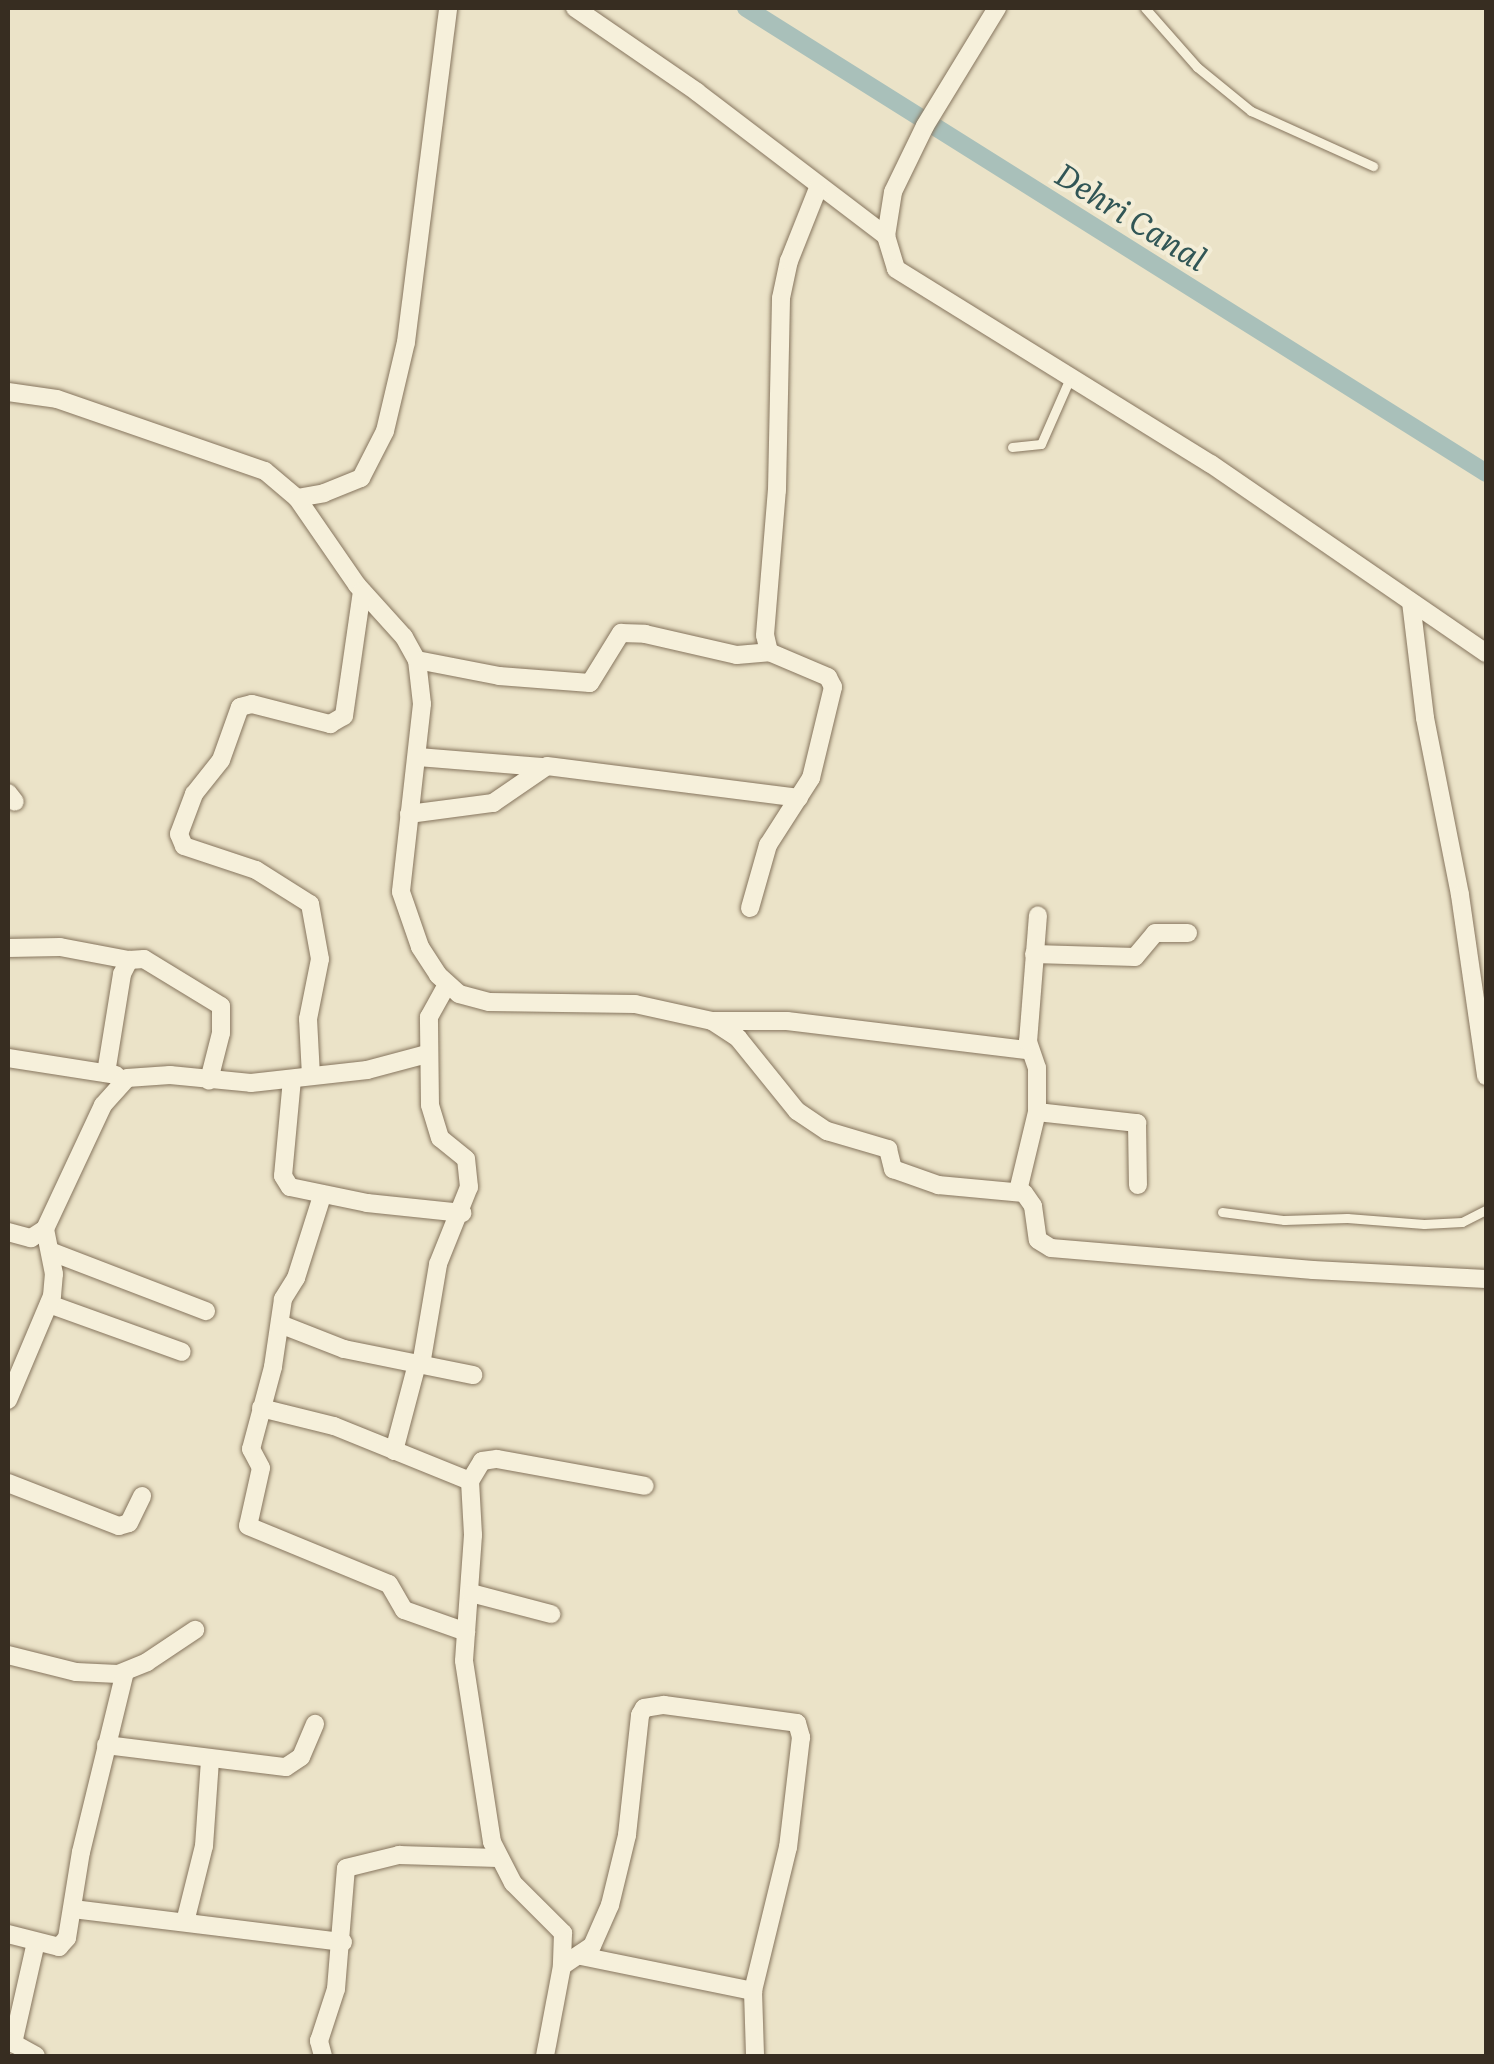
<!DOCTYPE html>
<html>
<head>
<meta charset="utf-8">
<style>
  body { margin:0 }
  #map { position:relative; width:1494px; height:2064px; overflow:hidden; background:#ebe3c8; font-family:Literata,serif }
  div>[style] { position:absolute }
  .canal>* { height:18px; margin:-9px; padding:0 9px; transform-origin:9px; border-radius:9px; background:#a9c0ba }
  .roads { filter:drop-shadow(0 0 2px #86755e) drop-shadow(0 0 2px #86755e) }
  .lane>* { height:9px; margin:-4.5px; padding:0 4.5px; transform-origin:4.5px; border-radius:4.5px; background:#f6f0db }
  .street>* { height:18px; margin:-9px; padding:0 9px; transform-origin:9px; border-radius:9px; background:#f6f0db }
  span { translate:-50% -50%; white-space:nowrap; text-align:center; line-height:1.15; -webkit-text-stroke:8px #f3edd7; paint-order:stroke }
  .water-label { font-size:32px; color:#315656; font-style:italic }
  .frame { position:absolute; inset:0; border:10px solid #372d21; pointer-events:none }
</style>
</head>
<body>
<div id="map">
  <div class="canal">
    <div style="left:746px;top:8px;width:874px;rotate:32.14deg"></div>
  </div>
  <div class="roads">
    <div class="lane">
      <div style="left:1145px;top:8px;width:79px;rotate:48.6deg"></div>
      <div style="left:1197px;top:67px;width:70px;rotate:39.2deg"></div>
      <div style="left:1251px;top:111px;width:134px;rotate:24.3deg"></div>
      <div style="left:1012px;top:447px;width:29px;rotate:-6deg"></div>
      <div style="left:1041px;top:444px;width:72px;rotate:-66.3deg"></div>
      <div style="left:1222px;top:1212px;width:63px;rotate:7.4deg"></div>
      <div style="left:1284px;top:1220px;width:63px;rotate:-1.8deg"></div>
      <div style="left:1347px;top:1218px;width:77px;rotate:4.5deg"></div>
      <div style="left:1424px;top:1224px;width:38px;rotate:-3deg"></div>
      <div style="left:1462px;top:1222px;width:27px;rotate:-27deg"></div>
    </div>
    <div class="street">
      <div style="left:575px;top:8px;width:148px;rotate:34.5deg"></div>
      <div style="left:697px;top:92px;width:238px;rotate:37.3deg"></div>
      <div style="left:997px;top:8px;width:138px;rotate:121.4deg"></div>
      <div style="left:925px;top:126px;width:73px;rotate:115.9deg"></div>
      <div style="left:893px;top:192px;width:45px;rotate:99deg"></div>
      <div style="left:886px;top:236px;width:34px;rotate:73deg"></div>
      <div style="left:896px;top:269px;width:370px;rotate:31.8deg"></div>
      <div style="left:1211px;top:464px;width:334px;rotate:34.5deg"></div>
      <div style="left:8px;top:392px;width:49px;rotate:8.1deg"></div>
      <div style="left:57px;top:399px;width:220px;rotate:19.1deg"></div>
      <div style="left:265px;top:471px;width:42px;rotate:40.2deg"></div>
      <div style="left:297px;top:498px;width:106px;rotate:55.4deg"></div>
      <div style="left:357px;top:585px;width:70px;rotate:47.9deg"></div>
      <div style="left:404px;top:637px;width:26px;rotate:61deg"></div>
      <div style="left:417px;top:660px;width:44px;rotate:83.5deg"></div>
      <div style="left:422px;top:704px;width:189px;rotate:96.4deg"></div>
      <div style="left:401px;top:892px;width:58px;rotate:70.9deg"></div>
      <div style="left:420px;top:947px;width:33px;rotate:57deg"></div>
      <div style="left:438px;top:975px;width:28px;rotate:42deg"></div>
      <div style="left:459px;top:994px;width:31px;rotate:15deg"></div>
      <div style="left:489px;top:1002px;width:146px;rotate:0.8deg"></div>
      <div style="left:635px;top:1004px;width:79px;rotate:12.4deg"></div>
      <div style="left:712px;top:1021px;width:31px;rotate:33deg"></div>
      <div style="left:738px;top:1038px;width:94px;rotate:51.1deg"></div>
      <div style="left:797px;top:1111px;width:36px;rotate:34deg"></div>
      <div style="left:827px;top:1131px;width:64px;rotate:16.4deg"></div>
      <div style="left:888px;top:1149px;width:21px;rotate:76deg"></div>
      <div style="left:893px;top:1169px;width:48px;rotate:19.6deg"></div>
      <div style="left:938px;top:1185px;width:86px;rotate:5.3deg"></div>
      <div style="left:1024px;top:1193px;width:16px;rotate:55deg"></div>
      <div style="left:1033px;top:1206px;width:34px;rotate:82deg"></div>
      <div style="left:1038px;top:1240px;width:15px;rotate:32deg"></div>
      <div style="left:1051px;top:1248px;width:263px;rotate:4.8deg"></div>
      <div style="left:1313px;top:1270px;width:173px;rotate:3deg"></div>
      <div style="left:297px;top:498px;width:27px;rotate:-10deg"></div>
      <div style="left:324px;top:493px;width:40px;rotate:-22deg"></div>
      <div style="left:361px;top:478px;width:53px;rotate:-62.9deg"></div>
      <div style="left:385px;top:431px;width:91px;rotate:-76.7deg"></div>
      <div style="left:406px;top:342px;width:337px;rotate:-82.8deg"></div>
      <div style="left:1411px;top:602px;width:117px;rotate:83.1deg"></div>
      <div style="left:1425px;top:718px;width:180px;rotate:78.8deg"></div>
      <div style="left:1460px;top:895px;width:183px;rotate:81.8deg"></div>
      <div style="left:417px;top:660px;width:84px;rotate:11deg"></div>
      <div style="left:499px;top:676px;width:91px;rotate:4.4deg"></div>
      <div style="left:590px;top:683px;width:59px;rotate:-58.2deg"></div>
      <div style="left:621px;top:633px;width:24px;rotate:2deg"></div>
      <div style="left:645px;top:634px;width:94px;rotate:12.9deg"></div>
      <div style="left:737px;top:655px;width:32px;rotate:-5deg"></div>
      <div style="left:418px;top:757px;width:124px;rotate:4.6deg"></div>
      <div style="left:8px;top:793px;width:11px;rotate:52deg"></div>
      <div style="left:409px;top:814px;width:85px;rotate:-7.5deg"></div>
      <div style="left:493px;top:803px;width:65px;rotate:-34.4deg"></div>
      <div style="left:547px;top:766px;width:254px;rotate:7.2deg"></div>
      <div style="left:750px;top:908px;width:66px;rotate:-74.1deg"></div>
      <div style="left:768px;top:845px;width:80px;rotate:-57.3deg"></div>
      <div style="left:811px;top:778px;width:94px;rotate:-76.4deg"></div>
      <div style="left:833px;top:687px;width:11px;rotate:-117deg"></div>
      <div style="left:828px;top:677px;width:64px;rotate:-157deg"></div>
      <div style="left:769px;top:652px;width:17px;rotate:-103deg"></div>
      <div style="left:765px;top:635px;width:145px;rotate:-85.3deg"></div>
      <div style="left:777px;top:490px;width:192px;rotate:-88.8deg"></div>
      <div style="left:781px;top:298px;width:38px;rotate:-78deg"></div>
      <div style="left:789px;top:261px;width:79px;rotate:-68.3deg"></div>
      <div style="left:8px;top:948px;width:52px;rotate:-1.1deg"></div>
      <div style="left:60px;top:947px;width:70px;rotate:10.7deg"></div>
      <div style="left:1034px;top:954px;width:101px;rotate:1.7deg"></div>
      <div style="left:1135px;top:957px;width:31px;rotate:-50deg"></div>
      <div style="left:1155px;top:933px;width:33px"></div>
      <div style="left:712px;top:1021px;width:75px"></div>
      <div style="left:787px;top:1021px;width:243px;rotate:6.9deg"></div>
      <div style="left:8px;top:1058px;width:109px;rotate:8.9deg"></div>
      <div style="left:106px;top:1073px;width:100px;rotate:-80.8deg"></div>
      <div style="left:122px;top:974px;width:16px;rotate:-63deg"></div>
      <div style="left:129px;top:960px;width:15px;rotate:-4deg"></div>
      <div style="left:144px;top:959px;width:90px;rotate:31.4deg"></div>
      <div style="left:221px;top:1006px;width:27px;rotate:90deg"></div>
      <div style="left:221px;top:1033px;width:49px;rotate:104.3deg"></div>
      <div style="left:311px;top:1076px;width:57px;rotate:-93deg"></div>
      <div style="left:308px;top:1019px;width:61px;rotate:-78.7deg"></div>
      <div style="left:320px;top:959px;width:56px;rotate:-100.3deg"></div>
      <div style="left:310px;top:904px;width:64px;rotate:-147.8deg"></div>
      <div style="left:256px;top:870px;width:76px;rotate:-161.6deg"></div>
      <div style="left:184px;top:846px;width:13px;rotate:-113deg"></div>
      <div style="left:179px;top:834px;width:43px;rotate:-69.4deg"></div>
      <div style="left:194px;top:794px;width:43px;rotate:-51.5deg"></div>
      <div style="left:221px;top:760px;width:56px;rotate:-70.3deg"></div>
      <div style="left:240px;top:707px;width:12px;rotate:-14deg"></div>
      <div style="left:252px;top:704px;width:81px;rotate:14.4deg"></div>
      <div style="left:330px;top:724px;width:16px;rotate:-30deg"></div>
      <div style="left:344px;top:716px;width:126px;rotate:-81.8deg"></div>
      <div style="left:292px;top:1079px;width:97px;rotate:95.3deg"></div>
      <div style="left:283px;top:1176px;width:13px;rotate:58deg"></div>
      <div style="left:290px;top:1187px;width:79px;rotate:11.7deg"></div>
      <div style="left:367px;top:1203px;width:96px;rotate:6deg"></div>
      <div style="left:1037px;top:1112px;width:101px;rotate:6.3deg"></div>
      <div style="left:1137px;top:1123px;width:62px;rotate:89.1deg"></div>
      <div style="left:1018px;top:1191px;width:81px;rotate:-76.5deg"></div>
      <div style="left:1037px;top:1112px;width:44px;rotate:-90deg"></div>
      <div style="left:1037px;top:1068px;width:28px;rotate:-109deg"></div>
      <div style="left:1028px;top:1042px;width:127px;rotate:-85.5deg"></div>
      <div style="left:322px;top:1196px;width:86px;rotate:107.6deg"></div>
      <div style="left:296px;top:1278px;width:25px;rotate:122deg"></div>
      <div style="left:283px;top:1299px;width:69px;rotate:98.4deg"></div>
      <div style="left:273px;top:1367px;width:85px;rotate:105deg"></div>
      <div style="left:251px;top:1449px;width:21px;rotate:62deg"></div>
      <div style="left:261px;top:1468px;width:59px;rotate:102.6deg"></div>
      <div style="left:248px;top:1526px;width:152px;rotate:22.4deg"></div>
      <div style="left:389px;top:1584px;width:30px;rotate:60deg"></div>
      <div style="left:404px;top:1610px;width:66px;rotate:19.5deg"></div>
      <div style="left:8px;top:1232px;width:24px;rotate:15deg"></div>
      <div style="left:31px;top:1238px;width:17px;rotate:-33deg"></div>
      <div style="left:45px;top:1229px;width:137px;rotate:-64.9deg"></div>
      <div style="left:103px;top:1105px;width:36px;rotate:-48deg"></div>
      <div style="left:127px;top:1078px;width:43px;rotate:-4deg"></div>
      <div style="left:170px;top:1075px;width:81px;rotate:5.6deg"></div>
      <div style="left:251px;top:1083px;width:117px;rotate:-6.4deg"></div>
      <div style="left:367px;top:1070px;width:62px;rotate:-14.9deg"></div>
      <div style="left:52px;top:1252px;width:165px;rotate:21deg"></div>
      <div style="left:49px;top:1304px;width:141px;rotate:19.8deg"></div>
      <div style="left:280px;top:1324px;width:69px;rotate:21.3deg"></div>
      <div style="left:344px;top:1349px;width:132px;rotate:11.4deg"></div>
      <div style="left:421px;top:1365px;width:102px;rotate:-80.4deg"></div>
      <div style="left:438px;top:1264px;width:83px;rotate:-68.1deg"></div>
      <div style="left:469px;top:1187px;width:28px;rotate:-96deg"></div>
      <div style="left:466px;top:1159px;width:33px;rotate:-141deg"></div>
      <div style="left:440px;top:1138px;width:34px;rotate:-107deg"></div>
      <div style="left:430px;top:1105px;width:88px;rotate:-90.7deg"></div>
      <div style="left:429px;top:1017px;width:37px;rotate:-61deg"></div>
      <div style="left:8px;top:1400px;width:113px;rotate:-67.1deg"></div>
      <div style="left:52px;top:1296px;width:22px;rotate:-85deg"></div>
      <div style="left:54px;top:1274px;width:46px;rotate:-101.3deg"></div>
      <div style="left:261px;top:1408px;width:75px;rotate:13.9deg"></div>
      <div style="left:334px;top:1426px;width:147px;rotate:22deg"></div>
      <div style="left:470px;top:1481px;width:54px;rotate:86.8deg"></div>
      <div style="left:473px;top:1535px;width:126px;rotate:94.1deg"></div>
      <div style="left:464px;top:1661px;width:183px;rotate:81.2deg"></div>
      <div style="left:492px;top:1842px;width:46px;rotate:62.9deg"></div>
      <div style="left:513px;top:1883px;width:71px;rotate:45deg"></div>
      <div style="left:563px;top:1933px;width:33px;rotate:92deg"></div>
      <div style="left:562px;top:1966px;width:92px;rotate:100.7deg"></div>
      <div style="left:394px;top:1451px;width:90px;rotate:-75.2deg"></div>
      <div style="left:470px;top:1481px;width:23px;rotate:-59deg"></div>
      <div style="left:482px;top:1461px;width:15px;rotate:-8deg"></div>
      <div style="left:497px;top:1459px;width:150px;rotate:10.3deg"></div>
      <div style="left:8px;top:1483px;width:119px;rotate:21.2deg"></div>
      <div style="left:119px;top:1526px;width:10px;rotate:-17deg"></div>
      <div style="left:129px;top:1523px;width:30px;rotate:-64deg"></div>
      <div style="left:471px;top:1593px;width:83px;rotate:14.7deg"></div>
      <div style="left:8px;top:1655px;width:70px;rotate:14deg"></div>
      <div style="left:76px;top:1672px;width:42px;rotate:2.7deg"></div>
      <div style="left:118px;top:1674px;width:31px;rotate:-22deg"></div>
      <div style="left:147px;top:1662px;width:58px;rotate:-33.7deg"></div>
      <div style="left:106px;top:1745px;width:181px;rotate:7deg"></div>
      <div style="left:286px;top:1767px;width:18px;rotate:-34deg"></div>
      <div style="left:301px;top:1757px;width:36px;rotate:-67deg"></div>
      <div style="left:73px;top:1909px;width:272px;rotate:7deg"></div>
      <div style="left:185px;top:1922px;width:78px;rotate:-76deg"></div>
      <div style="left:204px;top:1846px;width:86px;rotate:-86deg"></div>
      <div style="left:8px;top:1934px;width:53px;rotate:14.3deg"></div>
      <div style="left:59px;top:1947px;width:12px;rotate:-48deg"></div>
      <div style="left:67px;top:1938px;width:87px;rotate:-80.8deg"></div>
      <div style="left:81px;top:1852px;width:185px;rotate:-76.3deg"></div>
      <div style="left:36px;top:1942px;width:104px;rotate:102.8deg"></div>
      <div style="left:13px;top:2043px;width:26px;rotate:29deg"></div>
      <div style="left:581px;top:1956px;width:176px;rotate:11.5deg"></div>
      <div style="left:562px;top:1966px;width:36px;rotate:-34deg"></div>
      <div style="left:592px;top:1946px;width:45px;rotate:-66.3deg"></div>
      <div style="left:610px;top:1905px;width:72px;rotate:-76.3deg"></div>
      <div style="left:627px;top:1835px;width:121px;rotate:-83.8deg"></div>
      <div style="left:640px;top:1715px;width:8px;rotate:-60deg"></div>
      <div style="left:644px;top:1708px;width:20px;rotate:-9deg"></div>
      <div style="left:664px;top:1705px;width:134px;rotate:7.7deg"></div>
      <div style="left:797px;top:1723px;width:15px;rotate:74deg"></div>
      <div style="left:801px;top:1737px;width:111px;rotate:96.7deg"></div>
      <div style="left:788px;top:1847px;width:148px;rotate:103.7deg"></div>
      <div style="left:753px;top:1991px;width:65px;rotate:88.2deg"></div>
      <div style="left:323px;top:2056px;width:16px;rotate:-105deg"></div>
      <div style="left:319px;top:2041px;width:55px;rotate:-71.9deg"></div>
      <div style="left:336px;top:1989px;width:121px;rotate:-85.3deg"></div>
      <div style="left:346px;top:1868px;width:55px;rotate:-13.8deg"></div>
      <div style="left:399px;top:1855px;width:99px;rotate:1.7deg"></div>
    </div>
  </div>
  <div class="water-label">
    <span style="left:1132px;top:215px;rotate:32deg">Dehri Canal</span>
  </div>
  <div class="frame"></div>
</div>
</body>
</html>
